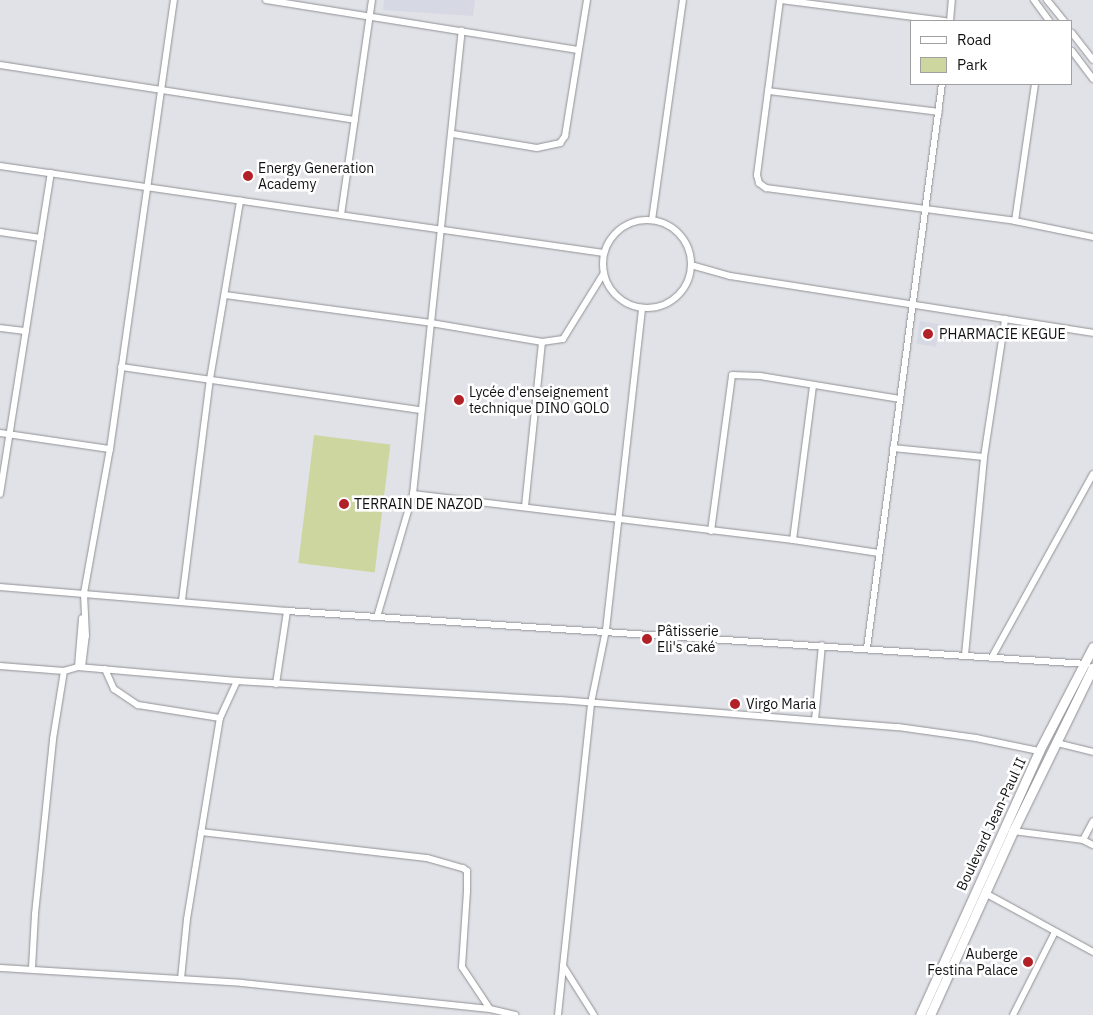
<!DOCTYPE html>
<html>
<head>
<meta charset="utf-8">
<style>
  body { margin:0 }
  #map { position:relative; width:1093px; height:1015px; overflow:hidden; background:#e1e2e7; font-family:"IBM Plex Sans",sans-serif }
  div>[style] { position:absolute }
  .built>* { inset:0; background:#d6d8e4; transform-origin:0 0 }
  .green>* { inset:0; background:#ced69f; transform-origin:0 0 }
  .roads { filter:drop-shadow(0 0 1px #909195) drop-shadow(0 0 1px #909195) }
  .street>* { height:6px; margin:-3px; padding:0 3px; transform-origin:3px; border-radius:3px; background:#fff }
  .street>.ring { margin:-3px; padding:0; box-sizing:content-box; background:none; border:6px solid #fff; border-radius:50% }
  .secondary>* { height:9px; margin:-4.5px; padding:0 4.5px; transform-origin:4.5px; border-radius:4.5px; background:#fff }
  .dots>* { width:14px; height:14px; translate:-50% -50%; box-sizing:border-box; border:2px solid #fff; border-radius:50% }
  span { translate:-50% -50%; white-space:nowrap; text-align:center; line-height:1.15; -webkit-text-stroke:5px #fff; paint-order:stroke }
  .poi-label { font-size:14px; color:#121214 }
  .left { translate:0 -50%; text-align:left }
  .right { translate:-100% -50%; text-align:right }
  .street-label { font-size:14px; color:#121214 }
  .legend { position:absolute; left:910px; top:20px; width:162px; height:65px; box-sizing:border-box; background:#fff; border:1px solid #a0a0a1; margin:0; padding:6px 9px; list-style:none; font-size:15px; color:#121214 }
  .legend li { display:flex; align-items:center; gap:10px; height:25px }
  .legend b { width:25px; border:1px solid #a0a0a1 }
</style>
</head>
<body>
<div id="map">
  <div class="built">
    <div style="clip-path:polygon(384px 0,475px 0,473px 16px,383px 10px)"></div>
    <div style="left:920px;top:321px;width:20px;height:23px;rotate:9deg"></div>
  </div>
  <div class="green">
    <div style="left:314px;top:435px;width:77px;height:129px;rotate:7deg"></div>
  </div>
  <div class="roads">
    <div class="street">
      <div style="left:266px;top:0;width:316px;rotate:9.1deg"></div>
      <div style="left:780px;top:0;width:177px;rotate:97.5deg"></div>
      <div style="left:757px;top:175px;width:8px;rotate:76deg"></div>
      <div style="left:759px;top:183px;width:9px;rotate:36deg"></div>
      <div style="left:766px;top:188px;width:251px;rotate:7.5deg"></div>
      <div style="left:1015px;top:221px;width:80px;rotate:11.6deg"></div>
      <div style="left:781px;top:0;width:165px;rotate:7.3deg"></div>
      <div style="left:1034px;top:0;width:26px;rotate:54deg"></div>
      <div style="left:1047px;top:0;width:27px;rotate:51deg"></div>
      <div style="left:950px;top:21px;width:21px;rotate:-85deg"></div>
      <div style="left:1072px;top:33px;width:34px;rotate:52deg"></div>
      <div style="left:1072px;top:51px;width:35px;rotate:53deg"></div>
      <div style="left:0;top:65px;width:359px;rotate:8.8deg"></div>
      <div style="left:768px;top:91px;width:172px;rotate:7deg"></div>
      <div style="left:453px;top:134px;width:85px;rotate:9.5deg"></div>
      <div style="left:537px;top:148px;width:24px;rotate:-12deg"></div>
      <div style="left:560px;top:143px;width:9px;rotate:-54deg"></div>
      <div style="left:565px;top:136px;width:138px;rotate:-80.8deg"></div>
      <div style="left:0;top:166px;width:610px;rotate:8.2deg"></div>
      <div style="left:341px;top:215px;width:217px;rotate:-81.8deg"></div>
      <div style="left:652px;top:220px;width:222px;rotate:-82deg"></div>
      <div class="ring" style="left:603px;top:220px;width:82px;height:82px"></div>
      <div style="left:1015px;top:221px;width:138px;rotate:-81.7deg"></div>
      <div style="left:0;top:232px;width:41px;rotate:8.3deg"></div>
      <div style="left:691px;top:265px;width:41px;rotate:15.8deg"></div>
      <div style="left:730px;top:276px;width:367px;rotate:8.9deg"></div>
      <div style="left:225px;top:295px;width:208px;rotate:7.7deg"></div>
      <div style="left:431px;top:323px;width:113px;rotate:9.7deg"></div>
      <div style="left:542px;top:342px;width:166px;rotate:95.9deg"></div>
      <div style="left:0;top:328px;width:26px;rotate:7deg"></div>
      <div style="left:542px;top:342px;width:21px;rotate:-8deg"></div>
      <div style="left:563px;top:339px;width:78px;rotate:-58.2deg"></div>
      <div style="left:121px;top:367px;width:303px;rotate:8.2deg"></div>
      <div style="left:0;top:433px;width:111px;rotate:8.3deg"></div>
      <div style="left:893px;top:448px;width:91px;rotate:5.6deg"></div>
      <div style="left:0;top:494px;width:325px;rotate:-81deg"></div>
      <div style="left:413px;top:494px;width:383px;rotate:6.9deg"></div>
      <div style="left:793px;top:540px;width:87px;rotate:8.6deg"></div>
      <div style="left:711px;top:531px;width:157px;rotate:-82.3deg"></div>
      <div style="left:732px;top:375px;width:28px;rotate:2deg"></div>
      <div style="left:760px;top:376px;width:142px;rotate:9.3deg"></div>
      <div style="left:793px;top:540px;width:155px;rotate:-82.6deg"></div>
      <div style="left:0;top:587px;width:288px;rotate:4.8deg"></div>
      <div style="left:287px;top:611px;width:802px;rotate:3.79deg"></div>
      <div style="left:182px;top:600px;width:223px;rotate:-82.8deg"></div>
      <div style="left:210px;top:379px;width:181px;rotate:-80.4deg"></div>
      <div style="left:377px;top:617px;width:128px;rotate:-73.7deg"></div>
      <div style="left:413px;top:494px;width:466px;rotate:-84deg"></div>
      <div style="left:867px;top:648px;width:569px;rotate:-82.43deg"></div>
      <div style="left:965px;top:655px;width:199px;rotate:-84.5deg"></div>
      <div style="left:984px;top:457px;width:140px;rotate:-81.3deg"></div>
      <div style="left:992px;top:657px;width:209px;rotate:-61.1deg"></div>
      <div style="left:0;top:666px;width:64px;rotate:4.5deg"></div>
      <div style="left:64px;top:671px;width:15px;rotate:-16deg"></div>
      <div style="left:78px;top:667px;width:160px;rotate:5deg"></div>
      <div style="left:237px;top:681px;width:324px;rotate:3.4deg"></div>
      <div style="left:560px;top:700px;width:339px;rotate:4.6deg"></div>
      <div style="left:898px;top:727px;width:79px;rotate:8deg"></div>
      <div style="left:976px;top:738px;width:64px;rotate:11.7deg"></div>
      <div style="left:78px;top:667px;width:49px;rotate:-85.3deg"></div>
      <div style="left:82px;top:667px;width:31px;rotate:-83deg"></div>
      <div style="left:86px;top:636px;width:43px;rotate:-92.7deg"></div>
      <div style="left:84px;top:593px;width:146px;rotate:-79.8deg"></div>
      <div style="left:110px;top:449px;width:454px;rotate:-81.9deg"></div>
      <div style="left:105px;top:669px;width:22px;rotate:66deg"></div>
      <div style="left:114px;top:689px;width:29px;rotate:34deg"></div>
      <div style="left:138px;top:705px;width:83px;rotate:9deg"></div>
      <div style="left:276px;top:684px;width:74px;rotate:-81.4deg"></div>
      <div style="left:815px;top:720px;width:75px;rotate:-84.7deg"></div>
      <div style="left:1057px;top:743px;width:37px;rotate:14deg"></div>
      <div style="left:1013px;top:831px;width:71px;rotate:7.3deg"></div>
      <div style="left:1083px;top:840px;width:11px;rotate:27deg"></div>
      <div style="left:201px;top:832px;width:227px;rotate:6.6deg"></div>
      <div style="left:427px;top:858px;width:37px;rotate:16deg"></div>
      <div style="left:463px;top:868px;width:5px;rotate:37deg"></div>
      <div style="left:467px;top:871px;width:20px;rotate:90deg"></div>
      <div style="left:467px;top:891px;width:76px;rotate:93.8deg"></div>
      <div style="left:462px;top:967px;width:50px;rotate:56.3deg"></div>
      <div style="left:1083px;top:840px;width:21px;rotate:-62deg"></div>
      <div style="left:985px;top:893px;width:123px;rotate:28.6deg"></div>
      <div style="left:0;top:968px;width:242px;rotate:3.5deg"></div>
      <div style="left:242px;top:983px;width:249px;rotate:6deg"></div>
      <div style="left:490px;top:1009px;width:26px;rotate:13deg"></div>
      <div style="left:32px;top:968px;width:54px;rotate:-86.8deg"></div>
      <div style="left:35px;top:914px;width:176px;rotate:-84.1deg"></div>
      <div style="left:53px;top:739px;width:69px;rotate:-80.8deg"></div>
      <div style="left:181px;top:979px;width:60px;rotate:-84.3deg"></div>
      <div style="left:187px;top:919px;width:204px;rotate:-80.7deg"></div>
      <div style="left:220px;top:718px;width:41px;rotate:-65.3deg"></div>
      <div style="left:558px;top:1015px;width:48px;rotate:-84.1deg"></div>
      <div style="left:594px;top:1015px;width:58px;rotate:-122.3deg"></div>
      <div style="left:563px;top:966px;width:264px;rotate:-83.9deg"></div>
      <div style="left:591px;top:703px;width:75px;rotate:-78.4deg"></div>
      <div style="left:606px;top:630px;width:324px;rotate:-83.6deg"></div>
      <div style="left:1013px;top:1015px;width:93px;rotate:-63.2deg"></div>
    </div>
    <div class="secondary">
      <div style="left:920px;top:1015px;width:290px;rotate:-65.7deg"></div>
      <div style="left:1039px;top:751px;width:117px;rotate:-62.6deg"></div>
      <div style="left:930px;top:1015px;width:202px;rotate:-65.7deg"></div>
      <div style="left:1013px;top:831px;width:182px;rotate:-64deg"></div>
    </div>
  </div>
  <div class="dots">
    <div style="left:248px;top:176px;background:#b22127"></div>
    <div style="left:928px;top:334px;background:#b22127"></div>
    <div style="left:459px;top:400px;background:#b22127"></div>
    <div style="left:344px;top:504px;background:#b22127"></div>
    <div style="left:647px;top:639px;background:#b22127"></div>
    <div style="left:735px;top:704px;background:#b22127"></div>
    <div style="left:1028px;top:962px;background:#b22127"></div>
  </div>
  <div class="poi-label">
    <span class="left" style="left:258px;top:176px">Energy Generation<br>Academy</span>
    <span class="left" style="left:939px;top:334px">PHARMACIE KEGUE</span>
    <span class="left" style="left:469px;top:400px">Lycée d'enseignement<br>technique DINO GOLO</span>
    <span class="left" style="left:354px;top:504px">TERRAIN DE NAZOD</span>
    <span class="left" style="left:657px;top:639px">Pâtisserie<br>Eli's caké</span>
    <span class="left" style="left:746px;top:704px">Virgo Maria</span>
    <span class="right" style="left:1018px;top:962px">Auberge<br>Festina Palace</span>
  </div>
  <div class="street-label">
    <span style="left:991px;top:824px;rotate:-65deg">Boulevard Jean-Paul II</span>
  </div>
  <ul class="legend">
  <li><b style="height:6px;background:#fff"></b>Road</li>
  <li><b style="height:14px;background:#ced69f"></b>Park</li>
  </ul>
</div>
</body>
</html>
